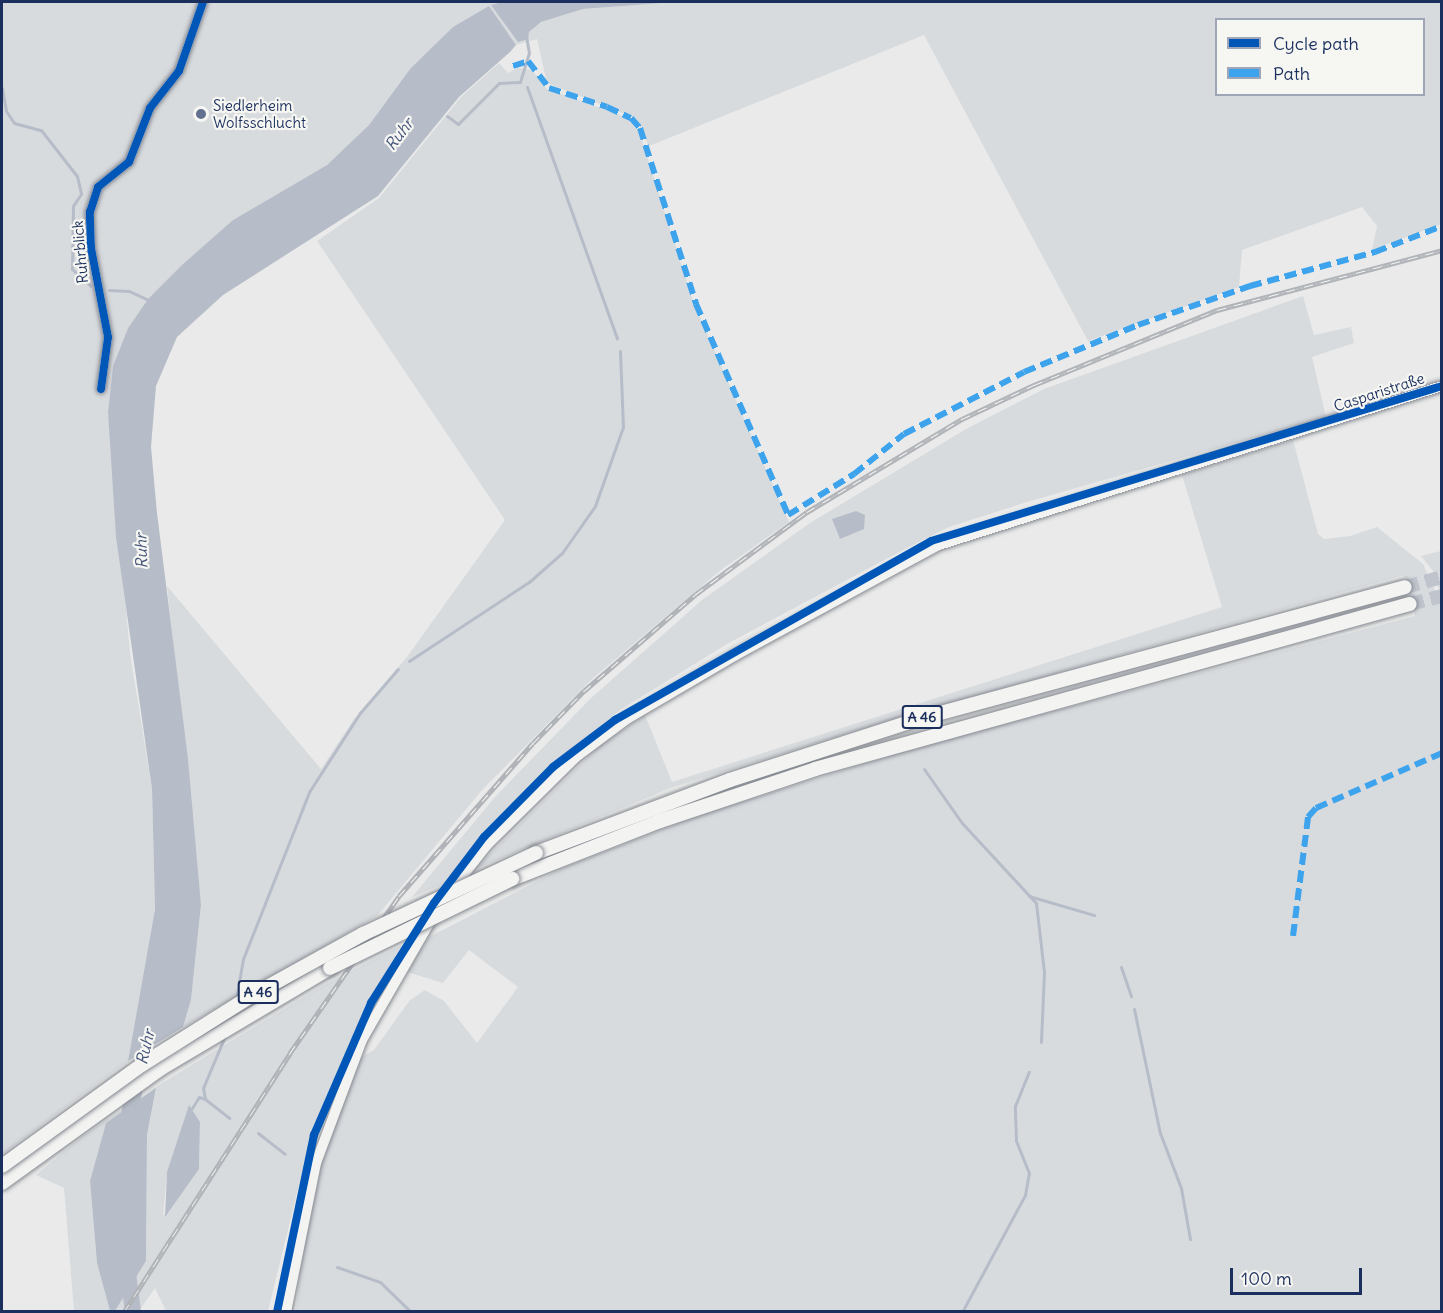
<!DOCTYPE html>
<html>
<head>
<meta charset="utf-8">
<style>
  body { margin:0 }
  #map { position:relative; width:1443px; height:1313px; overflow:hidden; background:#e9eae9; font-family:Delius,sans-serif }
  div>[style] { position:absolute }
  .green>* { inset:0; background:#d8dbde }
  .water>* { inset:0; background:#b7bdc8 }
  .stream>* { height:3px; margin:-1.5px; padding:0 1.5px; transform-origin:1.5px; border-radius:1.5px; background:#b7bdc8 }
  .river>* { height:16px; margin:-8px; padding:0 8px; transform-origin:8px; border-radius:8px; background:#b7bdc8 }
  .highway-tunnel>* { height:14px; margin-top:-7px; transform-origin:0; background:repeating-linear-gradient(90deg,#c0c5cd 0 14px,transparent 0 21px) }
  .roads { filter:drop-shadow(0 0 2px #848890) drop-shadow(0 0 2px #848890) }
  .street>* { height:8px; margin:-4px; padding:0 4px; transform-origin:4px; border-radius:4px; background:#f3f3f2 }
  .secondary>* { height:10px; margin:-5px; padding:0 5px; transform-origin:5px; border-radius:5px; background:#f3f3f2 }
  .highway>* { height:14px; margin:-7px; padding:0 7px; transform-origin:7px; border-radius:7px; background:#f3f3f2 }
  .rail>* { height:5px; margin-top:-2.5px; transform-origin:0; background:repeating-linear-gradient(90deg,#f6f6f2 0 9px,#b0b3b8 0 18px); box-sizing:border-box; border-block:2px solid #b0b3b8 }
  .bridges { filter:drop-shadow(0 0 2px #848890) drop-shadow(0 0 2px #848890) }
  .highway-bridge>* { height:14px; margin:-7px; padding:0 7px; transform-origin:7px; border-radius:7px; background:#f3f3f2 }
  .quiet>* { height:6px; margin-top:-3px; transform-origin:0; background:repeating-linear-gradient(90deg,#3da3ed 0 12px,transparent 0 18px) }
  .cycleway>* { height:8px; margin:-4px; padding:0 4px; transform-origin:4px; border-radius:4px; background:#0057b8 }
  .dots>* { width:16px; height:16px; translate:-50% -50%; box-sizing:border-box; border:3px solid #f6f6f2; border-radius:50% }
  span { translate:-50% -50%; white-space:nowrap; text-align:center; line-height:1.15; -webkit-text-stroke:4.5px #f6f6f2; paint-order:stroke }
  .shield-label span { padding:2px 4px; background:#f6f6f2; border:2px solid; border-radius:4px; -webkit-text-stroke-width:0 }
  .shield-label { font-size:14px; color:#1b2f5e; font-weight:700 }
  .poi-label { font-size:15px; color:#1b2f5e }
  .left { translate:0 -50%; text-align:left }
  .street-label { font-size:15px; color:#1b2f5e }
  .water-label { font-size:16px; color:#44547a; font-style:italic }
  .frame { position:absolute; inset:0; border:3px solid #1b2f5e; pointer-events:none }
  .legend { position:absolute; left:1215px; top:18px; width:210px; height:78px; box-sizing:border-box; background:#f6f6f2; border:2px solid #9ea6b7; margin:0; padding:8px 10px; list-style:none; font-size:18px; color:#1b2f5e }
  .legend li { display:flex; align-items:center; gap:12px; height:30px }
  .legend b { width:30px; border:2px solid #9ea6b7 }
  .scale { position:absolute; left:1230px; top:1268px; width:132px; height:27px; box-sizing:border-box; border:3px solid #1b2f5e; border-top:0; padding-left:8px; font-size:18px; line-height:21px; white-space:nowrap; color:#1b2f5e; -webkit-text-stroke:4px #f6f6f2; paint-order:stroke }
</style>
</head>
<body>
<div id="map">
  <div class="green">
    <div style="clip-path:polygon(evenodd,2px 2px,502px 2px,491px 5px,529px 32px,541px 22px,583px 9px,676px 2px,1441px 2px,1441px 224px,1372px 250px,1377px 226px,1362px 207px,1242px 250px,1239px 287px,1088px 341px,924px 35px,649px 146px,635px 118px,547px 83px,537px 39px,516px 45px,489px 7px,410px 69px,369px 125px,327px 165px,233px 220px,148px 299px,128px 328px,113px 366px,108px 412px,130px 653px,152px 789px,155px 909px,128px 1061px,2px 1154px,2px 2px,1216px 20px,1424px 20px,1424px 94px,1216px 94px,1216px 20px)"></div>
    <div style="clip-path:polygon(499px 63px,508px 73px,518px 68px,532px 70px,547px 89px,626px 117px,640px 134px,693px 301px,789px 522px,721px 570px,592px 679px,482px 790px,377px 916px,183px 1027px,191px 1000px,201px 906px,167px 586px,321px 769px,354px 719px,407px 657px,505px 520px,317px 241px,379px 198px,461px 97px)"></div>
    <div style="clip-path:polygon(1303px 296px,1314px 335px,1351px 327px,1354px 343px,1312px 357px,1326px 417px,1027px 502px,949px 527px,905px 549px,727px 644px,620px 710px,569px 750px,482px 839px,446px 883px,412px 897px,495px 797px,590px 699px,702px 600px,810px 523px,966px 429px,1044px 389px)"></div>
    <div style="clip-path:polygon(1293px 440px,1318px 534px,1324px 539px,1350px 536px,1377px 527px,1423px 564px,1442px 606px,1441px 1311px,296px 1312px,300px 1261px,324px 1144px,362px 1057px,374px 1050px,410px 1000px,425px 990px,444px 1001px,477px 1043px,518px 987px,469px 950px,443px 983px,407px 972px,429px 937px,565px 867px,700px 815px,921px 746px,1415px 616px,1404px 575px,904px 716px,673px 787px,475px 869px,597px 748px,645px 715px,672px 782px,1222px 607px,1182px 475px)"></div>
    <div style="clip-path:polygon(1441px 551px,1442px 551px,1441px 595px,1433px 571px,1421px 556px)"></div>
    <div style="clip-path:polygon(evenodd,402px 945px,370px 999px,311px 1136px,268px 1311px,166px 1311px,155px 1288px,139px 1311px,115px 1311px,146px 1261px,147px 1135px,156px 1089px,106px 1123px,90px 1181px,97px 1263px,110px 1311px,74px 1311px,64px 1188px,36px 1175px,83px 1136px,159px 1085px,322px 986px,402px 945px,200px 1122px,199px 1169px,163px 1216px,167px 1172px,200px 1122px)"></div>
  </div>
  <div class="water">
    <div style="clip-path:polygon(502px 2px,676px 2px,583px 9px,541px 22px,529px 32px,528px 39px,518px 42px,491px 5px)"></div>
    <div style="clip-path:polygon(489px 6px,516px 45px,510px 52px,459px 97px,378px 196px,223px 295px,177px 337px,156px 386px,151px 447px,157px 513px,188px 759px,201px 905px,191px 1000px,183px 1027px,128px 1061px,155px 909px,152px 789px,116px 537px,108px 412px,113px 366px,128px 328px,148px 299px,182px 265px,233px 220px,327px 165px,369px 125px,410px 69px,453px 27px)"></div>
    <div style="clip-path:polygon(856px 511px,865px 515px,864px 529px,840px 539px,832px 519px)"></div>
    <div style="clip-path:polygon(156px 1088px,147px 1135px,146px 1261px,115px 1311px,110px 1311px,97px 1263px,90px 1181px,106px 1123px)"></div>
    <div style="clip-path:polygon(189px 1105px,200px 1122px,199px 1169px,165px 1217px,167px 1172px)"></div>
  </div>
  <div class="stream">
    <div style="left:527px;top:87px;width:267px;rotate:70.3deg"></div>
    <div style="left:2px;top:88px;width:23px;rotate:80deg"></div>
    <div style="left:6px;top:111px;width:14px;rotate:56deg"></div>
    <div style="left:14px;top:123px;width:28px;rotate:15deg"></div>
    <div style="left:41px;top:130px;width:58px;rotate:52deg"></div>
    <div style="left:77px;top:176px;width:18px;rotate:77deg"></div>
    <div style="left:81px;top:194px;width:14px;rotate:124deg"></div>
    <div style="left:73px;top:206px;width:63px;rotate:90.9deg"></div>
    <div style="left:72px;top:269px;width:25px;rotate:42deg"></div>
    <div style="left:447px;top:116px;width:14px;rotate:36deg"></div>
    <div style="left:458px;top:124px;width:58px;rotate:-45deg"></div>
    <div style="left:499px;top:83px;width:21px;rotate:-3deg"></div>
    <div style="left:520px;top:82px;width:30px;rotate:-73deg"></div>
    <div style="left:529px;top:53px;width:17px;rotate:-100deg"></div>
    <div style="left:109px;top:290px;width:20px;rotate:3deg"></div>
    <div style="left:129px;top:291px;width:23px;rotate:25deg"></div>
    <div style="left:409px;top:661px;width:144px;rotate:-33.4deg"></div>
    <div style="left:529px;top:582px;width:44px;rotate:-41.3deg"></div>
    <div style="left:562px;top:553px;width:57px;rotate:-54.9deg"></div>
    <div style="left:595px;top:506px;width:84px;rotate:-70.5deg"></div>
    <div style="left:623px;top:427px;width:76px;rotate:-92.3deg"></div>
    <div style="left:924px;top:769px;width:66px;rotate:54.9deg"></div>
    <div style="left:962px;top:823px;width:109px;rotate:47.2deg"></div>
    <div style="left:1036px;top:903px;width:69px;rotate:83.4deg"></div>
    <div style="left:1044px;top:972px;width:70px;rotate:92.5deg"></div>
    <div style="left:1029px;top:896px;width:68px;rotate:16.3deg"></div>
    <div style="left:1121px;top:967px;width:31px;rotate:71deg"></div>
    <div style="left:236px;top:999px;width:41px;rotate:-80.1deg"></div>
    <div style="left:243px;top:959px;width:180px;rotate:-68.4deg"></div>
    <div style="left:309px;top:792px;width:94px;rotate:-57.2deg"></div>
    <div style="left:360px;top:713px;width:58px;rotate:-49.2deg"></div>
    <div style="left:1134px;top:1009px;width:127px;rotate:78.2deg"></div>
    <div style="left:1160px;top:1133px;width:59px;rotate:69.1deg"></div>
    <div style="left:1181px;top:1188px;width:52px;rotate:80deg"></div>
    <div style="left:205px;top:1099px;width:11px;rotate:-100deg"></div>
    <div style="left:203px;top:1088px;width:56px;rotate:-67.1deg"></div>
    <div style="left:192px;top:1108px;width:13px;rotate:-58deg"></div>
    <div style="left:199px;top:1097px;width:6px;rotate:18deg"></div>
    <div style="left:205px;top:1099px;width:31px;rotate:38deg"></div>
    <div style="left:258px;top:1133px;width:34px;rotate:38deg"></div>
    <div style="left:337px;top:1267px;width:46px;rotate:19.2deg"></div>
    <div style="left:380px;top:1282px;width:43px;rotate:44.1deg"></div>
    <div style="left:962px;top:1312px;width:133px;rotate:-61.7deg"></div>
    <div style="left:1025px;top:1195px;width:22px;rotate:-80deg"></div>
    <div style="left:1029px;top:1173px;width:35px;rotate:-112deg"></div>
    <div style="left:1016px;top:1140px;width:34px;rotate:-92deg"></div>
    <div style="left:1015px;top:1106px;width:37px;rotate:-68deg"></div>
  </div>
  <div class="river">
    <div style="left:126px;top:1127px;width:101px;rotate:-76.8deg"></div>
    <div style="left:127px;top:1265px;width:47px;rotate:82.7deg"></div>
  </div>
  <div class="highway-tunnel">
    <div style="left:1405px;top:587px;width:38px;rotate:-15deg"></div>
    <div style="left:1410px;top:604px;width:33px;rotate:-14deg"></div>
  </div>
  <div class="roads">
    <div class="street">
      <div style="left:101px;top:389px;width:52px;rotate:-82.3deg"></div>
      <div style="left:108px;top:337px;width:91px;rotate:-100.8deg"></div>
      <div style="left:91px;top:248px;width:36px;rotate:-92deg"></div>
      <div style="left:90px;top:212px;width:26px;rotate:-72deg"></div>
      <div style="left:98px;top:187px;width:40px;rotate:-39deg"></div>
      <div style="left:129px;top:162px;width:58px;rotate:-68.7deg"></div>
      <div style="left:150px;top:108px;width:47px;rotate:-51.9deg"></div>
      <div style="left:179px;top:71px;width:73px;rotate:-70.8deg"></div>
    </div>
    <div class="secondary">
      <div style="left:286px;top:1312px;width:152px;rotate:-78.6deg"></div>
      <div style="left:316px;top:1163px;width:131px;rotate:-69.5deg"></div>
      <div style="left:362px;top:1040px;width:155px;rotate:-60.1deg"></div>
      <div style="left:439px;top:906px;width:78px;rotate:-51.8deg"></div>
      <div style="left:487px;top:845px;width:125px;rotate:-44.7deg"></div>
      <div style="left:576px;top:757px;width:64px;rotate:-36.7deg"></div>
      <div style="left:627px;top:719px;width:126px;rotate:-30.4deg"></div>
      <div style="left:736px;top:655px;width:231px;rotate:-28.5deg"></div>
      <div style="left:939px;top:545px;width:528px;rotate:-17.54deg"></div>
    </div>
    <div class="highway">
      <div style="left:536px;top:853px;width:207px;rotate:-20.6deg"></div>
      <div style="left:730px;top:780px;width:202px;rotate:-17.9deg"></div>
      <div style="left:922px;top:718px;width:500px;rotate:-15.17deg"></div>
      <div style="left:512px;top:879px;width:159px;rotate:-21.4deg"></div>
      <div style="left:660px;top:821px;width:163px;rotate:-18.5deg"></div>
      <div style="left:815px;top:769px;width:617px;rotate:-15.5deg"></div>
      <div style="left:2px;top:1183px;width:195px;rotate:-35.8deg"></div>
      <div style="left:160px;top:1069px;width:198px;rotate:-30.7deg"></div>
    </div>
  </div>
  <div class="rail">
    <div style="left:124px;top:1312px;width:308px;rotate:-57.3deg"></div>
    <div style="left:290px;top:1053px;width:191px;rotate:-55.2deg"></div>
    <div style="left:399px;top:896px;width:203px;rotate:-48.8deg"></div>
    <div style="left:533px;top:743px;width:73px;rotate:-45.6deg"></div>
    <div style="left:584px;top:691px;width:148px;rotate:-40.9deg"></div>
    <div style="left:696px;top:594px;width:138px;rotate:-36.5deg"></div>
    <div style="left:807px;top:512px;width:181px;rotate:-31deg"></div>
    <div style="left:962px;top:419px;width:80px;rotate:-25.3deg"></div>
    <div style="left:1034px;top:385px;width:198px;rotate:-22.3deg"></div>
    <div style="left:1217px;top:310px;width:233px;rotate:-14.9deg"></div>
  </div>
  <div class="bridges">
    <div class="highway-bridge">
      <div style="left:330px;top:968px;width:203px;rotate:-26.1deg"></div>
      <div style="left:2px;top:1166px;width:174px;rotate:-35.9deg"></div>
      <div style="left:143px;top:1064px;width:128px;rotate:-32.2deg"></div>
      <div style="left:251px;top:996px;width:128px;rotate:-29deg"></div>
      <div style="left:363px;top:934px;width:191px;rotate:-25.1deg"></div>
    </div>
  </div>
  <div class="quiet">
    <div style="left:513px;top:66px;width:16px;rotate:-18deg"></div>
    <div style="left:528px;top:61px;width:34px;rotate:52deg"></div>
    <div style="left:549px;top:88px;width:61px;rotate:18.1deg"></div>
    <div style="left:607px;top:107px;width:26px;rotate:25deg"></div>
    <div style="left:631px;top:118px;width:13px;rotate:48deg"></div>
    <div style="left:640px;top:128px;width:185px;rotate:72.3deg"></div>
    <div style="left:696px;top:304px;width:230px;rotate:66.4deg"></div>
    <div style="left:788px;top:515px;width:78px;rotate:-31.8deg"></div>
    <div style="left:854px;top:474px;width:64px;rotate:-38.7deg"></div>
    <div style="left:904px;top:434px;width:135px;rotate:-27.3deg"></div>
    <div style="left:1024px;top:372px;width:123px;rotate:-22.4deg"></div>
    <div style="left:1138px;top:325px;width:119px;rotate:-19.2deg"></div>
    <div style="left:1250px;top:286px;width:130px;rotate:-15.2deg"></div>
    <div style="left:1375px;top:252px;width:72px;rotate:-21.2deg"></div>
    <div style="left:1293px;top:936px;width:120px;rotate:-82.8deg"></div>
    <div style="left:1308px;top:817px;width:12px;rotate:-48deg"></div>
    <div style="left:1316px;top:808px;width:137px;rotate:-23.6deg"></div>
  </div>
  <div class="cycleway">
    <div style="left:101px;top:389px;width:52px;rotate:-82.3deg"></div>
    <div style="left:108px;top:337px;width:91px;rotate:-100.8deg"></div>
    <div style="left:91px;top:248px;width:36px;rotate:-92deg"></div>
    <div style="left:90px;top:212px;width:26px;rotate:-72deg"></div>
    <div style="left:98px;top:187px;width:40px;rotate:-39deg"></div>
    <div style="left:129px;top:162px;width:58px;rotate:-68.7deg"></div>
    <div style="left:150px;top:108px;width:47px;rotate:-51.9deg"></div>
    <div style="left:179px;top:71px;width:73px;rotate:-70.8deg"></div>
    <div style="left:277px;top:1312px;width:181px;rotate:-78.2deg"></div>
    <div style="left:314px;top:1135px;width:144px;rotate:-66.6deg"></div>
    <div style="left:371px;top:1003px;width:118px;rotate:-57.8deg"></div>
    <div style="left:434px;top:903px;width:83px;rotate:-52.9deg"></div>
    <div style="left:484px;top:837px;width:98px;rotate:-45.4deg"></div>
    <div style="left:553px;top:767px;width:78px;rotate:-37.2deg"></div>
    <div style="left:615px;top:720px;width:363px;rotate:-29.5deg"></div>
    <div style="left:931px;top:541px;width:534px;rotate:-16.87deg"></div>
  </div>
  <div class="dots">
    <div style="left:201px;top:114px;background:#63708f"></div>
  </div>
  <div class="shield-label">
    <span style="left:922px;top:717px">A 46</span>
    <span style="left:258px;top:992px">A 46</span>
  </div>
  <div class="poi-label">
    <span class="left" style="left:213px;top:114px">Siedlerheim<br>Wolfsschlucht</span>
  </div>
  <div class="street-label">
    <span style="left:80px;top:252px;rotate:-95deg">Ruhrblick</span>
    <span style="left:1379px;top:392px;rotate:-18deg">Casparistraße</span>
  </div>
  <div class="water-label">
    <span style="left:399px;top:134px;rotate:-53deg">Ruhr</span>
    <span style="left:141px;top:551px;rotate:-92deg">Ruhr</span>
    <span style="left:145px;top:1047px;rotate:-77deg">Ruhr</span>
  </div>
  <div class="frame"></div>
  <ul class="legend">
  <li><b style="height:8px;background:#0057b8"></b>Cycle path</li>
  <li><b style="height:8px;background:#3da3ed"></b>Path</li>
  </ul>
  <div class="scale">100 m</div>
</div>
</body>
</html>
